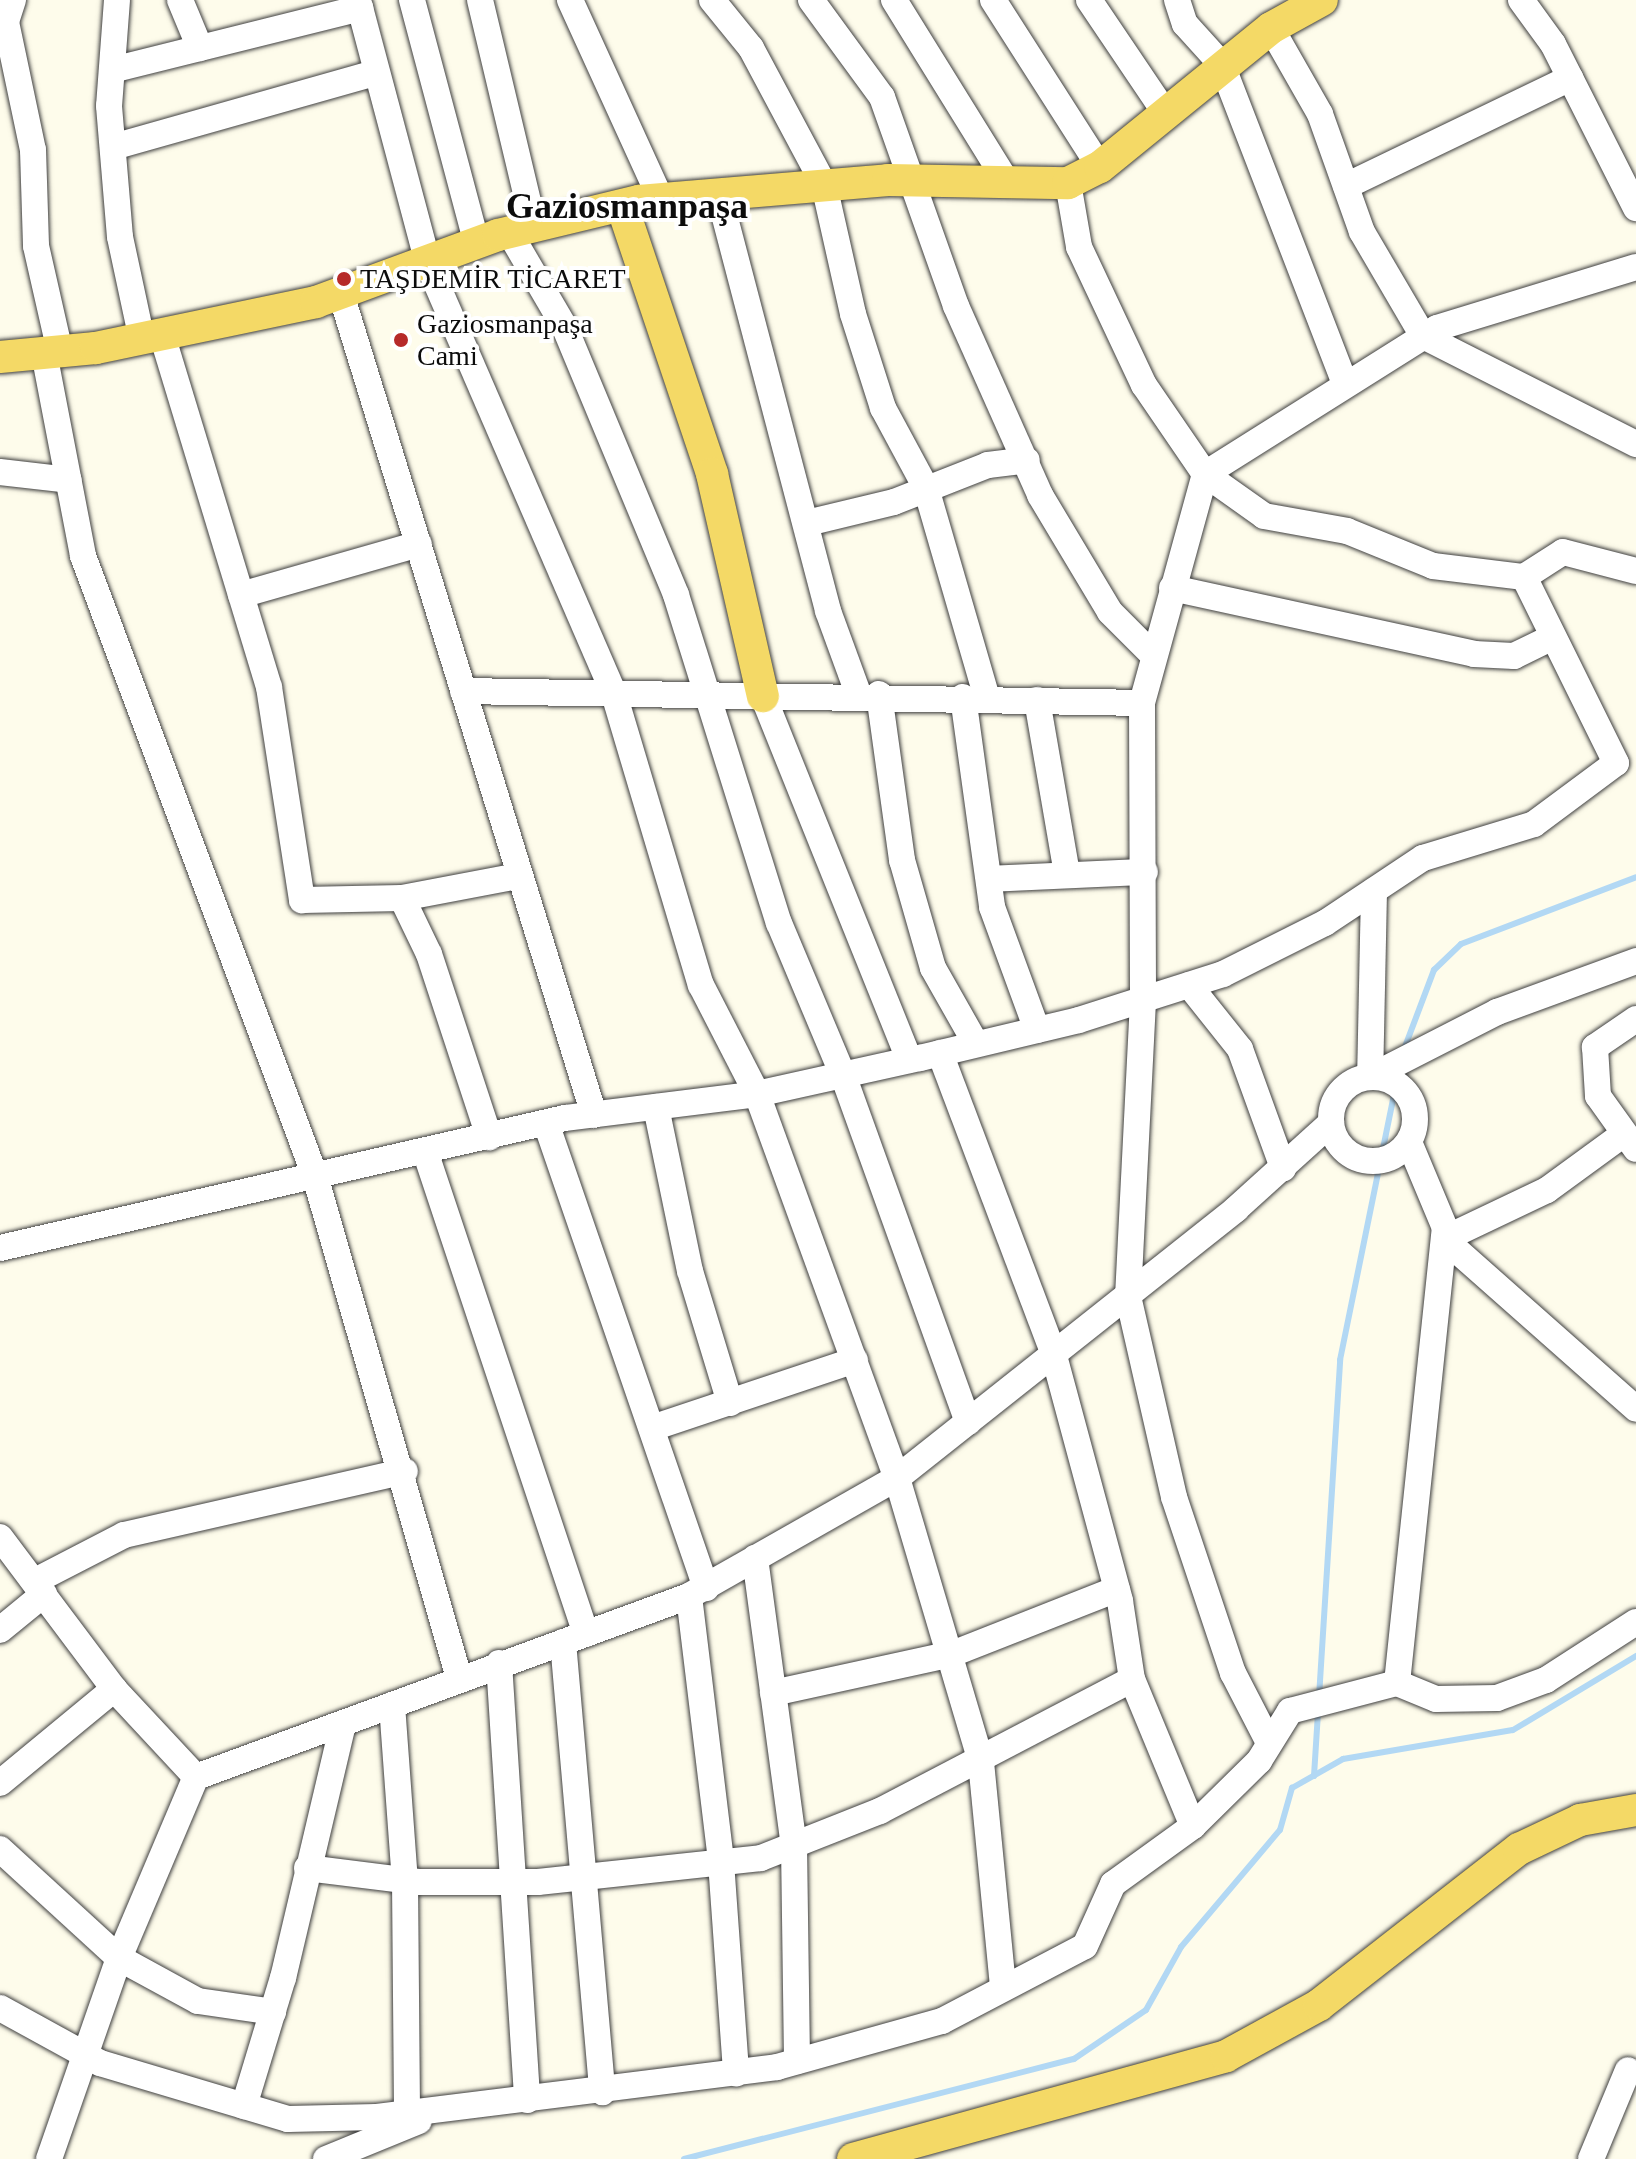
<!DOCTYPE html>
<html>
<head>
<meta charset="utf-8">
<style>
  body { margin:0 }
  #map { position:relative; width:1636px; height:2159px; overflow:hidden; background:#fefceb; font-family:Georgia,serif }
  div>[style] { position:absolute }
  .stream>* { height:6px; margin:-3px; padding:0 3px; transform-origin:3px; border-radius:3px; background:#b2d8f4 }
  .roads { filter:drop-shadow(0 0 2px #3f3f3f) drop-shadow(0 0 2px #3f3f3f) }
  .minor>* { height:26px; margin:-13px; padding:0 13px; transform-origin:13px; border-radius:13px; background:#fff }
  .minor>.ring { margin:-13px; padding:0; box-sizing:content-box; background:none; border:26px solid #fff; border-radius:50% }
  .major>* { height:32px; margin:-16px; padding:0 16px; transform-origin:16px; border-radius:16px; background:#f4d966 }
  .dots>* { width:22px; height:22px; translate:-50% -50%; box-sizing:border-box; border:4px solid #fff; border-radius:50% }
  span { translate:-50% -50%; white-space:nowrap; text-align:center; line-height:1.15; -webkit-text-stroke:8px #fff; paint-order:stroke }
  .poi-label { font-size:28px; color:#0c0c0c }
  .left { translate:0 -50%; text-align:left }
  .district-label { font-size:36px; color:#0c0c0c; font-weight:700 }
</style>
</head>
<body>
<div id="map">
  <div class="stream">
    <div style="left:1403px;top:1052px;width:88px;rotate:-69.3deg"></div>
    <div style="left:1434px;top:970px;width:37px;rotate:-44deg"></div>
    <div style="left:1461px;top:944px;width:187px;rotate:-20.9deg"></div>
    <div style="left:1319px;top:1697px;width:338px;rotate:-86.4deg"></div>
    <div style="left:1340px;top:1360px;width:295px;rotate:-78.5deg"></div>
    <div style="left:1314px;top:1776px;width:64px;rotate:-86.4deg"></div>
    <div style="left:684px;top:2159px;width:403px;rotate:-14.4deg"></div>
    <div style="left:1074px;top:2059px;width:87px;rotate:-34.2deg"></div>
    <div style="left:1146px;top:2010px;width:72px;rotate:-60.9deg"></div>
    <div style="left:1181px;top:1947px;width:153px;rotate:-49.8deg"></div>
    <div style="left:1280px;top:1830px;width:44px;rotate:-74.1deg"></div>
    <div style="left:1292px;top:1788px;width:59px;rotate:-29.6deg"></div>
    <div style="left:1343px;top:1759px;width:172px;rotate:-9.7deg"></div>
    <div style="left:1513px;top:1730px;width:144px;rotate:-31deg"></div>
  </div>
  <div class="roads">
    <div class="minor">
      <div style="left:13px;top:0;width:23px;rotate:108deg"></div>
      <div style="left:6px;top:22px;width:131px;rotate:78.1deg"></div>
      <div style="left:33px;top:150px;width:96px;rotate:88.2deg"></div>
      <div style="left:36px;top:246px;width:109px;rotate:77.2deg"></div>
      <div style="left:117px;top:0;width:106px;rotate:94.3deg"></div>
      <div style="left:109px;top:106px;width:131px;rotate:85.2deg"></div>
      <div style="left:120px;top:237px;width:105px;rotate:77.9deg"></div>
      <div style="left:180px;top:0;width:52px;rotate:67.4deg"></div>
      <div style="left:358px;top:0;width:273px;rotate:75.1deg"></div>
      <div style="left:428px;top:264px;width:469px;rotate:66.6deg"></div>
      <div style="left:614px;top:694px;width:304px;rotate:73.4deg"></div>
      <div style="left:701px;top:985px;width:123px;rotate:62.8deg"></div>
      <div style="left:757px;top:1094px;width:409px;rotate:70deg"></div>
      <div style="left:897px;top:1478px;width:296px;rotate:73.5deg"></div>
      <div style="left:981px;top:1762px;width:224px;rotate:84.4deg"></div>
      <div style="left:412px;top:0;width:253px;rotate:75.1deg"></div>
      <div style="left:480px;top:0;width:232px;rotate:76.6deg"></div>
      <div style="left:570px;top:0;width:220px;rotate:65.5deg"></div>
      <div style="left:712px;top:0;width:62px;rotate:50.9deg"></div>
      <div style="left:751px;top:48px;width:155px;rotate:61.9deg"></div>
      <div style="left:824px;top:185px;width:132px;rotate:77.3deg"></div>
      <div style="left:853px;top:314px;width:99px;rotate:72.3deg"></div>
      <div style="left:883px;top:408px;width:91px;rotate:61.7deg"></div>
      <div style="left:926px;top:488px;width:219px;rotate:73.8deg"></div>
      <div style="left:811px;top:0;width:120px;rotate:53.8deg"></div>
      <div style="left:882px;top:97px;width:222px;rotate:70.5deg"></div>
      <div style="left:956px;top:306px;width:207px;rotate:66deg"></div>
      <div style="left:1040px;top:495px;width:136px;rotate:59.1deg"></div>
      <div style="left:1110px;top:612px;width:62px;rotate:45deg"></div>
      <div style="left:894px;top:0;width:214px;rotate:58.2deg"></div>
      <div style="left:993px;top:0;width:198px;rotate:57.4deg"></div>
      <div style="left:1089px;top:0;width:134px;rotate:56deg"></div>
      <div style="left:1177px;top:0;width:25px;rotate:72deg"></div>
      <div style="left:1185px;top:24px;width:55px;rotate:47.9deg"></div>
      <div style="left:1222px;top:65px;width:341px;rotate:68.9deg"></div>
      <div style="left:1521px;top:0;width:54px;rotate:54deg"></div>
      <div style="left:1553px;top:44px;width:184px;rotate:63.2deg"></div>
      <div style="left:1271px;top:28px;width:99px;rotate:60.3deg"></div>
      <div style="left:1320px;top:114px;width:125px;rotate:70.4deg"></div>
      <div style="left:1362px;top:232px;width:121px;rotate:59.6deg"></div>
      <div style="left:1423px;top:336px;width:239px;rotate:26.9deg"></div>
      <div style="left:112px;top:70px;width:256px;rotate:-14deg"></div>
      <div style="left:113px;top:147px;width:272px;rotate:-15.8deg"></div>
      <div style="left:1068px;top:183px;width:65px;rotate:80.2deg"></div>
      <div style="left:1079px;top:247px;width:153px;rotate:64.8deg"></div>
      <div style="left:1144px;top:385px;width:108px;rotate:55.6deg"></div>
      <div style="left:1205px;top:474px;width:238px;rotate:105.4deg"></div>
      <div style="left:1142px;top:703px;width:298px;rotate:89.8deg"></div>
      <div style="left:1143px;top:1001px;width:295px;rotate:92.9deg"></div>
      <div style="left:1128px;top:1296px;width:206px;rotate:77.1deg"></div>
      <div style="left:1174px;top:1497px;width:186px;rotate:71.5deg"></div>
      <div style="left:1233px;top:1673px;width:74px;rotate:62.7deg"></div>
      <div style="left:1346px;top:186px;width:249px;rotate:-25.7deg"></div>
      <div style="left:719px;top:195px;width:430px;rotate:75.3deg"></div>
      <div style="left:828px;top:611px;width:87px;rotate:69.9deg"></div>
      <div style="left:509px;top:232px;width:111px;rotate:59.7deg"></div>
      <div style="left:565px;top:328px;width:289px;rotate:67.4deg"></div>
      <div style="left:676px;top:595px;width:344px;rotate:72.6deg"></div>
      <div style="left:779px;top:923px;width:165px;rotate:67.2deg"></div>
      <div style="left:843px;top:1075px;width:369px;rotate:70.2deg"></div>
      <div style="left:1636px;top:267px;width:208px;rotate:163deg"></div>
      <div style="left:1437px;top:328px;width:274px;rotate:147.8deg"></div>
      <div style="left:1205px;top:474px;width:72px;rotate:35.4deg"></div>
      <div style="left:1264px;top:516px;width:84px;rotate:10.2deg"></div>
      <div style="left:1347px;top:531px;width:93px;rotate:22.1deg"></div>
      <div style="left:1433px;top:566px;width:92px;rotate:6.9deg"></div>
      <div style="left:1524px;top:577px;width:46px;rotate:-32.7deg"></div>
      <div style="left:1563px;top:552px;width:75px;rotate:14.6deg"></div>
      <div style="left:341px;top:294px;width:859px;rotate:72.87deg"></div>
      <div style="left:162px;top:335px;width:368px;rotate:73.1deg"></div>
      <div style="left:269px;top:687px;width:216px;rotate:81.2deg"></div>
      <div style="left:302px;top:900px;width:100px;rotate:-1.1deg"></div>
      <div style="left:402px;top:898px;width:62px;rotate:64.3deg"></div>
      <div style="left:429px;top:954px;width:193px;rotate:71.8deg"></div>
      <div style="left:44px;top:353px;width:207px;rotate:79.1deg"></div>
      <div style="left:83px;top:556px;width:662px;rotate:69.48deg"></div>
      <div style="left:315px;top:1176px;width:522px;rotate:73.99deg"></div>
      <div style="left:0;top:472px;width:69px;rotate:6.6deg"></div>
      <div style="left:807px;top:523px;width:89px;rotate:-13.6deg"></div>
      <div style="left:894px;top:502px;width:101px;rotate:-21.5deg"></div>
      <div style="left:988px;top:465px;width:39px;rotate:-7deg"></div>
      <div style="left:1172px;top:588px;width:309px;rotate:12.3deg"></div>
      <div style="left:1474px;top:654px;width:40px;rotate:2.9deg"></div>
      <div style="left:1514px;top:656px;width:43px;rotate:-26deg"></div>
      <div style="left:241px;top:595px;width:185px;rotate:-16deg"></div>
      <div style="left:463px;top:691px;width:679px;rotate:1.01deg"></div>
      <div style="left:879px;top:694px;width:168px;rotate:82.1deg"></div>
      <div style="left:902px;top:860px;width:112px;rotate:74deg"></div>
      <div style="left:933px;top:968px;width:87px;rotate:60.5deg"></div>
      <div style="left:763px;top:696px;width:392px;rotate:68.1deg"></div>
      <div style="left:963px;top:697px;width:212px;rotate:82.1deg"></div>
      <div style="left:992px;top:907px;width:131px;rotate:69.9deg"></div>
      <div style="left:1037px;top:700px;width:177px;rotate:80.2deg"></div>
      <div style="left:989px;top:879px;width:156px;rotate:-2.6deg"></div>
      <div style="left:1374px;top:891px;width:186px;rotate:91.2deg"></div>
      <div style="left:1370px;top:1077px;width:143px;rotate:-27.1deg"></div>
      <div style="left:1497px;top:1012px;width:148px;rotate:-20.1deg"></div>
      <div style="left:402px;top:898px;width:118px;rotate:-10.7deg"></div>
      <div style="left:1189px;top:985px;width:82px;rotate:51.4deg"></div>
      <div style="left:1240px;top:1049px;width:127px;rotate:70.1deg"></div>
      <div style="left:1636px;top:1019px;width:50px;rotate:145.7deg"></div>
      <div style="left:1595px;top:1047px;width:49px;rotate:86.5deg"></div>
      <div style="left:1598px;top:1096px;width:65px;rotate:54.4deg"></div>
      <div style="left:940px;top:1053px;width:320px;rotate:69.3deg"></div>
      <div style="left:1053px;top:1352px;width:258px;rotate:74.9deg"></div>
      <div style="left:1120px;top:1601px;width:79px;rotate:81.3deg"></div>
      <div style="left:1132px;top:1679px;width:159px;rotate:67.5deg"></div>
      <div class="ring" style="left:1331px;top:1077px;width:58px;height:58px"></div>
      <div style="left:656px;top:1107px;width:167px;rotate:78.3deg"></div>
      <div style="left:690px;top:1271px;width:138px;rotate:73.1deg"></div>
      <div style="left:546px;top:1123px;width:492px;rotate:71deg"></div>
      <div style="left:1621px;top:1136px;width:92px;rotate:143.9deg"></div>
      <div style="left:1547px;top:1190px;width:114px;rotate:154.6deg"></div>
      <div style="left:1444px;top:1239px;width:256px;rotate:41.5deg"></div>
      <div style="left:425px;top:1151px;width:509px;rotate:71.57deg"></div>
      <div style="left:0;top:1248px;width:580px;rotate:-12.96deg"></div>
      <div style="left:565px;top:1118px;width:193px;rotate:-7.1deg"></div>
      <div style="left:757px;top:1094px;width:167px;rotate:-12.5deg"></div>
      <div style="left:920px;top:1058px;width:163px;rotate:-13.4deg"></div>
      <div style="left:1079px;top:1020px;width:151px;rotate:-17.7deg"></div>
      <div style="left:1223px;top:974px;width:114px;rotate:-26.6deg"></div>
      <div style="left:1325px;top:923px;width:118px;rotate:-33.6deg"></div>
      <div style="left:1423px;top:858px;width:116px;rotate:-17deg"></div>
      <div style="left:1534px;top:824px;width:102px;rotate:-36.6deg"></div>
      <div style="left:1616px;top:763px;width:208px;rotate:-116.3deg"></div>
      <div style="left:652px;top:1428px;width:214px;rotate:-18.5deg"></div>
      <div style="left:0;top:1537px;width:190px;rotate:53.1deg"></div>
      <div style="left:114px;top:1689px;width:120px;rotate:47deg"></div>
      <div style="left:755px;top:1558px;width:290px;rotate:82.3deg"></div>
      <div style="left:794px;top:1845px;width:216px;rotate:89.2deg"></div>
      <div style="left:35px;top:1581px;width:100px;rotate:-27.3deg"></div>
      <div style="left:124px;top:1535px;width:288px;rotate:-12.8deg"></div>
      <div style="left:689px;top:1596px;width:268px;rotate:83.1deg"></div>
      <div style="left:721px;top:1862px;width:212px;rotate:85.9deg"></div>
      <div style="left:0;top:1630px;width:57px;rotate:-39.3deg"></div>
      <div style="left:563px;top:1642px;width:452px;rotate:85deg"></div>
      <div style="left:499px;top:1663px;width:438px;rotate:86.3deg"></div>
      <div style="left:1397px;top:1683px;width:42px;rotate:22.3deg"></div>
      <div style="left:1436px;top:1699px;width:61px;rotate:-0.9deg"></div>
      <div style="left:1497px;top:1698px;width:52px;rotate:-20.2deg"></div>
      <div style="left:1546px;top:1680px;width:107px;rotate:-32.8deg"></div>
      <div style="left:773px;top:1693px;width:183px;rotate:-12.3deg"></div>
      <div style="left:952px;top:1654px;width:177px;rotate:-21.5deg"></div>
      <div style="left:392px;top:1705px;width:176px;rotate:85.8deg"></div>
      <div style="left:405px;top:1881px;width:232px;rotate:89.5deg"></div>
      <div style="left:0;top:1783px;width:148px;rotate:-39.5deg"></div>
      <div style="left:0;top:1849px;width:161px;rotate:42.5deg"></div>
      <div style="left:119px;top:1958px;width:90px;rotate:28.6deg"></div>
      <div style="left:198px;top:2001px;width:76px;rotate:8.3deg"></div>
      <div style="left:307px;top:1868px;width:114px;rotate:7.1deg"></div>
      <div style="left:420px;top:1882px;width:118px"></div>
      <div style="left:538px;top:1882px;width:224px;rotate:-6.1deg"></div>
      <div style="left:761px;top:1858px;width:128px;rotate:-21.6deg"></div>
      <div style="left:880px;top:1811px;width:284px;rotate:-27.6deg"></div>
      <div style="left:0;top:2008px;width:114px;rotate:28.8deg"></div>
      <div style="left:100px;top:2063px;width:196px;rotate:16.6deg"></div>
      <div style="left:288px;top:2119px;width:89px;rotate:-1.3deg"></div>
      <div style="left:377px;top:2117px;width:403px;rotate:-7.1deg"></div>
      <div style="left:777px;top:2067px;width:171px;rotate:-15.6deg"></div>
      <div style="left:942px;top:2021px;width:161px;rotate:-27.7deg"></div>
      <div style="left:1085px;top:1946px;width:68px;rotate:-65.7deg"></div>
      <div style="left:1113px;top:1884px;width:99px;rotate:-35.9deg"></div>
      <div style="left:1193px;top:1826px;width:93px;rotate:-44.6deg"></div>
      <div style="left:1259px;top:1761px;width:59px;rotate:-58.2deg"></div>
      <div style="left:1290px;top:1711px;width:111px;rotate:-14.7deg"></div>
      <div style="left:1397px;top:1683px;width:458px;rotate:-84deg"></div>
      <div style="left:1445px;top:1228px;width:93px;rotate:-112.7deg"></div>
      <div style="left:244px;top:2106px;width:134px;rotate:-73.1deg"></div>
      <div style="left:283px;top:1978px;width:261px;rotate:-76.7deg"></div>
      <div style="left:49px;top:2159px;width:213px;rotate:-70.8deg"></div>
      <div style="left:119px;top:1958px;width:197px;rotate:-67deg"></div>
      <div style="left:196px;top:1777px;width:525px;rotate:-20.16deg"></div>
      <div style="left:689px;top:1596px;width:239px;rotate:-29.6deg"></div>
      <div style="left:897px;top:1478px;width:433px;rotate:-38.4deg"></div>
      <div style="left:1236px;top:1209px;width:128px;rotate:-42.2deg"></div>
      <div style="left:326px;top:2159px;width:100px;rotate:-22.2deg"></div>
      <div style="left:1591px;top:2159px;width:96px;rotate:-67.4deg"></div>
    </div>
    <div class="major">
      <div style="left:622px;top:206px;width:283px;rotate:71.4deg"></div>
      <div style="left:712px;top:474px;width:228px;rotate:77.1deg"></div>
      <div style="left:0;top:357px;width:96px;rotate:-5.4deg"></div>
      <div style="left:96px;top:348px;width:225px;rotate:-11.8deg"></div>
      <div style="left:316px;top:302px;width:194px;rotate:-20.2deg"></div>
      <div style="left:498px;top:235px;width:145px;rotate:-13.6deg"></div>
      <div style="left:639px;top:201px;width:250px;rotate:-4.8deg"></div>
      <div style="left:888px;top:180px;width:180px;rotate:1deg"></div>
      <div style="left:1068px;top:183px;width:36px;rotate:-27deg"></div>
      <div style="left:1100px;top:167px;width:220px;rotate:-39.1deg"></div>
      <div style="left:1271px;top:28px;width:58px;rotate:-28.8deg"></div>
      <div style="left:853px;top:2159px;width:387px;rotate:-15.4deg"></div>
      <div style="left:1226px;top:2056px;width:106px;rotate:-28.7deg"></div>
      <div style="left:1319px;top:2005px;width:254px;rotate:-38deg"></div>
      <div style="left:1519px;top:1849px;width:68px;rotate:-25.4deg"></div>
      <div style="left:1580px;top:1820px;width:57px;rotate:-10.1deg"></div>
    </div>
  </div>
  <div class="dots">
    <div style="left:344px;top:279px;background:#b62a29"></div>
    <div style="left:401px;top:340px;background:#b62a29"></div>
  </div>
  <div class="poi-label">
    <span class="left" style="left:360px;top:279px">TAŞDEMİR TİCARET</span>
    <span class="left" style="left:417px;top:340px">Gaziosmanpaşa<br>Cami</span>
  </div>
  <div class="district-label">
    <span style="left:627px;top:207px">Gaziosmanpaşa</span>
  </div>
</div>
</body>
</html>
